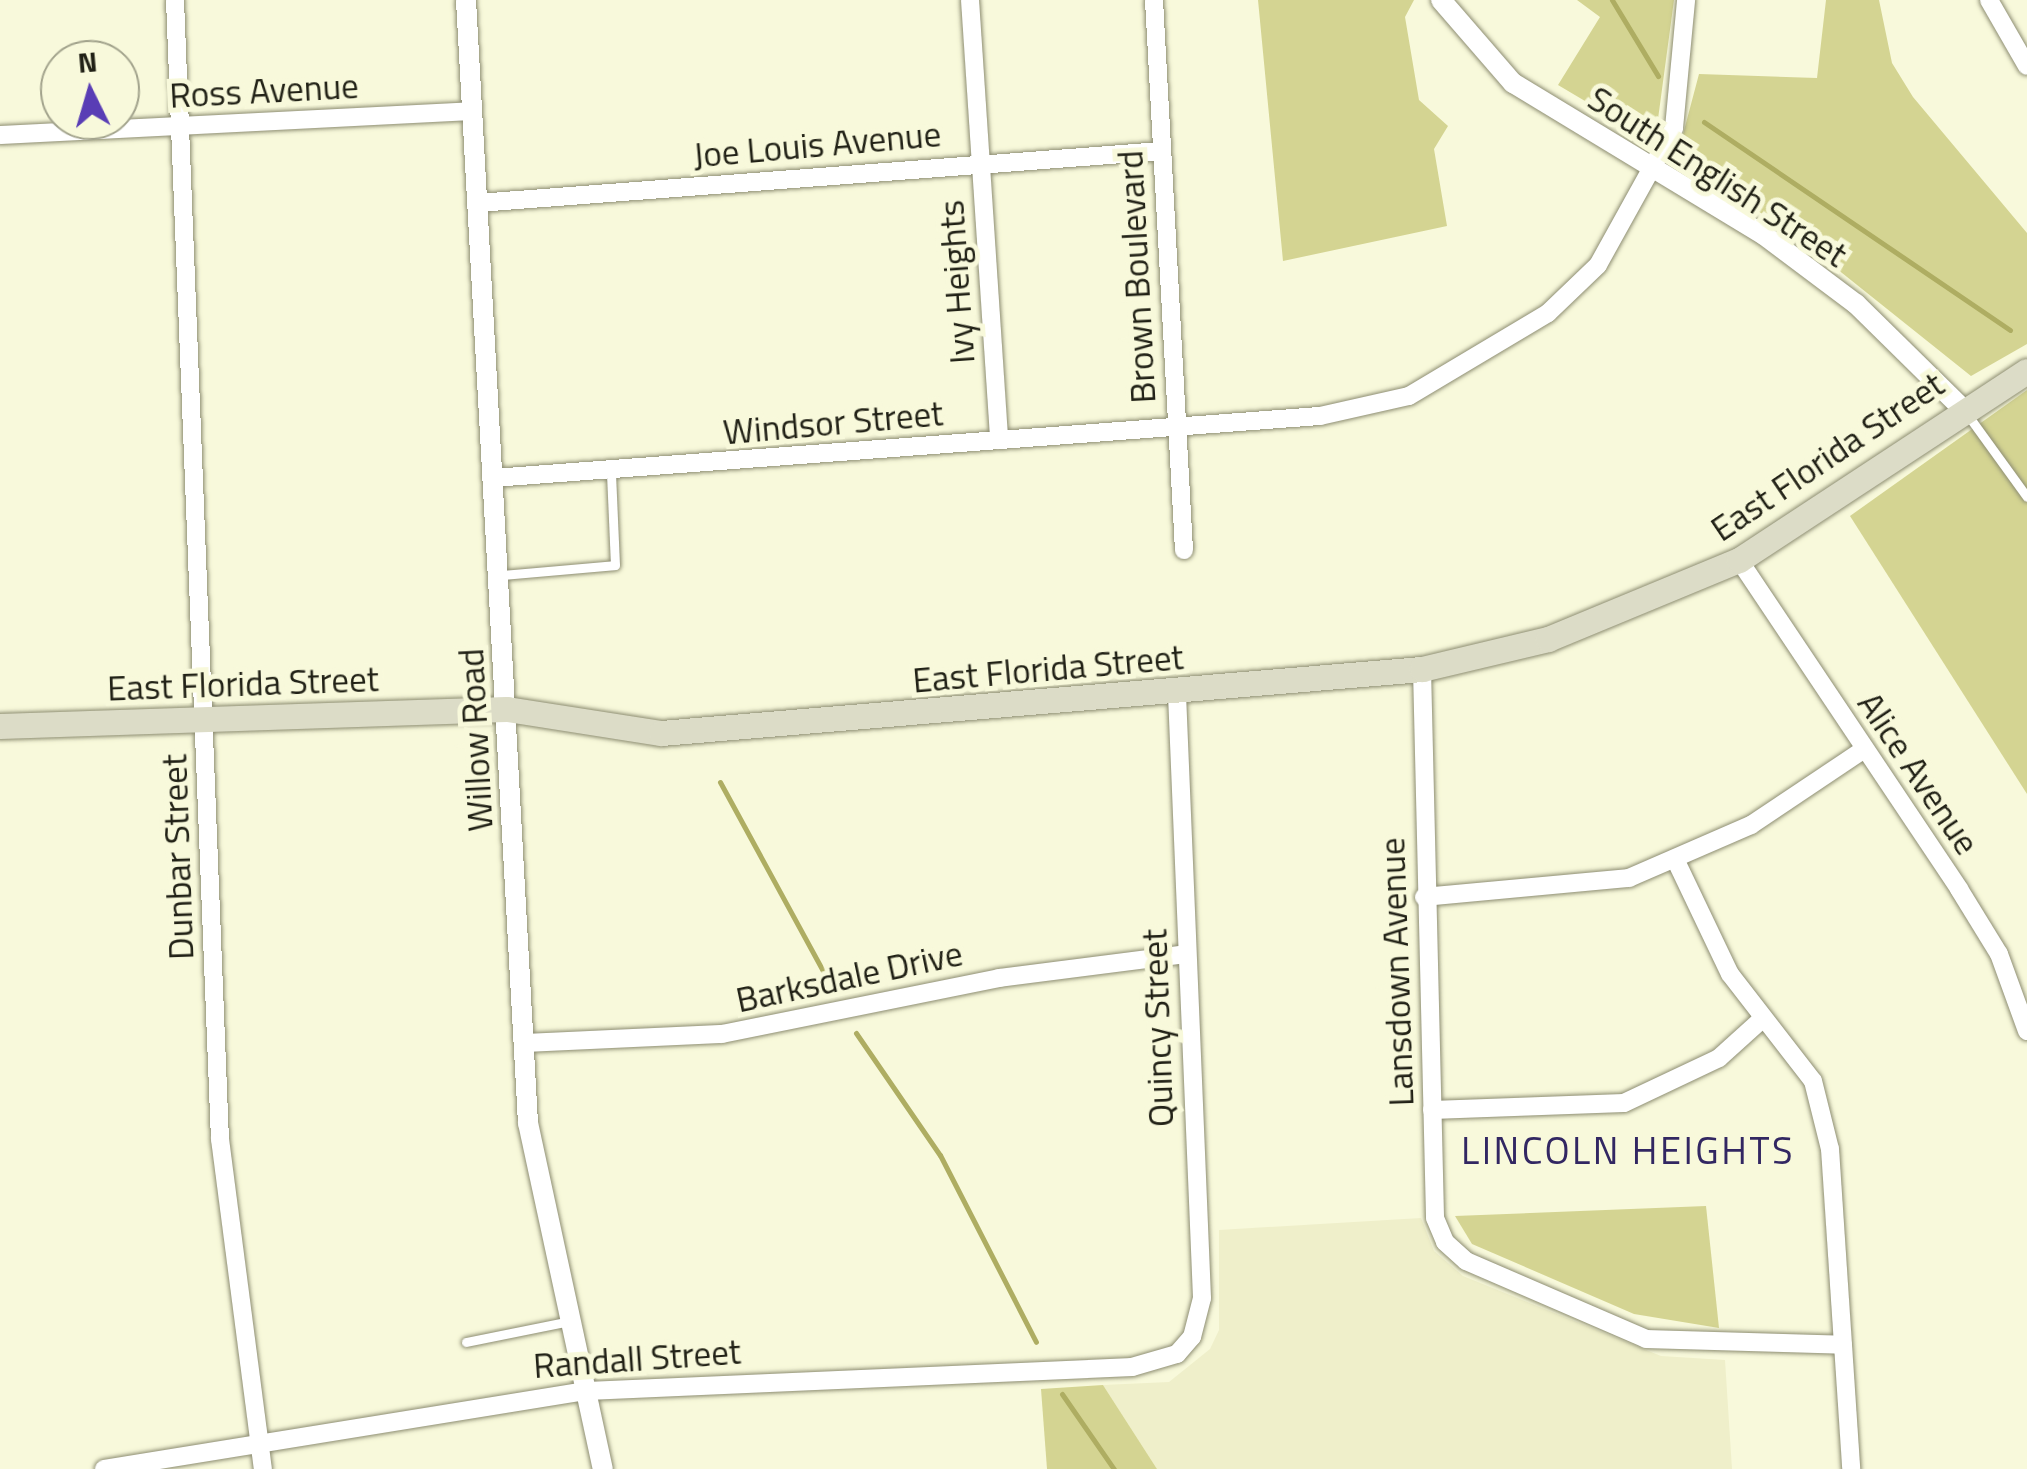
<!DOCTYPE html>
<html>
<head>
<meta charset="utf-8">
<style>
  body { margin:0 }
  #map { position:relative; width:2027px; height:1469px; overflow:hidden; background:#f8f9db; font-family:"Titillium Web",sans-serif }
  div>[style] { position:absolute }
  .built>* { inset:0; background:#efefca }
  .green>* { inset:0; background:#d4d492 }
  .stream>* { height:5px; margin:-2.5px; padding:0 2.5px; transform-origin:2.5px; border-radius:2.5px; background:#aead62 }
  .roads { filter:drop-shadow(0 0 2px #8d8d72) drop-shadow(0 0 2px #8d8d72) }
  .service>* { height:9px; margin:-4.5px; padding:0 4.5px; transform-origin:4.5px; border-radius:4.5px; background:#fff }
  .minor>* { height:18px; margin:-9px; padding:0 9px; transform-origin:9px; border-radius:9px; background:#fff }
  .tertiary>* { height:20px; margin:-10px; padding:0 10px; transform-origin:10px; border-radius:10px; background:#fff }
  .secondary>* { height:25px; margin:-12.5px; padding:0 12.5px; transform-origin:12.5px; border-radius:12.5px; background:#dcdcc7 }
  span { translate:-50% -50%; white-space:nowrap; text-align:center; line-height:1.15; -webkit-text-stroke:10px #f8f9db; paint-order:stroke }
  .street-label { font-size:35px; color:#212116 }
  .neighbourhood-label { font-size:38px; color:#322762; letter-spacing:2.5px }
  .north { position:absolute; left:40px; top:40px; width:100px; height:100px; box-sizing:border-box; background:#f8f9db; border:2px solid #a2a38c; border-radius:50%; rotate:355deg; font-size:28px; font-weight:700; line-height:40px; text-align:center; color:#212116 }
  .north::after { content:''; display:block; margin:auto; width:35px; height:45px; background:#593db5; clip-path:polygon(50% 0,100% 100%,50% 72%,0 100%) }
</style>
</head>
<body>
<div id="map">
  <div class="built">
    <div style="clip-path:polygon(1421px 1218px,1434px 1251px,1463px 1276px,1661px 1356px,1725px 1360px,1732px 1469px,1157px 1469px,1103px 1385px,1169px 1382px,1210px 1349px,1219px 1330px,1219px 1230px)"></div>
  </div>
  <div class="green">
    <div style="clip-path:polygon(1258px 0,1414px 0,1405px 17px,1419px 100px,1448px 126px,1434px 149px,1447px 226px,1283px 261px)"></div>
    <div style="clip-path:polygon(1577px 0,1674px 0,1658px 119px,1644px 136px,1558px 85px,1600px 17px)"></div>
    <div style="clip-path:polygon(1826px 0,1879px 0,1892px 63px,1913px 97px,2027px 233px,2027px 344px,1971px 376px,1797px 237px,1677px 157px,1699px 74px,1817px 78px)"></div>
    <div style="clip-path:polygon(2027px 390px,2027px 794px,1850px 516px)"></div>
    <div style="clip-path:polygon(1706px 1206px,1719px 1328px,1634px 1314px,1472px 1244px,1455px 1216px)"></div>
    <div style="clip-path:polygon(1103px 1385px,1157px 1469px,1047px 1469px,1041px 1389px)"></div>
  </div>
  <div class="stream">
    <div style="left:1612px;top:0;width:89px;rotate:58.8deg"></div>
    <div style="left:1704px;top:122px;width:370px;rotate:34.2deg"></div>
    <div style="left:720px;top:782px;width:238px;rotate:61.4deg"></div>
    <div style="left:856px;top:1033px;width:148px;rotate:55.5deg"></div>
    <div style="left:940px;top:1155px;width:210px;rotate:62.8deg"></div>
    <div style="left:1062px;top:1394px;width:91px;rotate:55.3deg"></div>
  </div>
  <div class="roads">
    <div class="service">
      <div style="left:1967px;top:414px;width:102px;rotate:54.1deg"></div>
      <div style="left:501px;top:575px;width:114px;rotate:-5deg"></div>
      <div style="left:615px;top:565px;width:93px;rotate:-92.5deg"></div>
      <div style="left:466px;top:1342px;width:106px;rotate:-11.4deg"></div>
    </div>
    <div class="minor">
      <div style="left:175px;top:0;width:1140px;rotate:87.74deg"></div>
      <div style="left:220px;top:1139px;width:333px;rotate:82.6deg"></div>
      <div style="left:970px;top:0;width:441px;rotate:86.2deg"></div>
      <div style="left:1154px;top:0;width:551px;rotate:86.88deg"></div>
      <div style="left:1989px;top:0;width:76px;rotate:60.1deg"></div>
      <div style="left:0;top:135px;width:473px;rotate:-2.9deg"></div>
      <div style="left:478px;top:203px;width:686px;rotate:-4.35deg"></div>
      <div style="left:493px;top:478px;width:829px;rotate:-4.29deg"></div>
      <div style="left:1320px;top:416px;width:91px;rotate:-12.7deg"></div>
      <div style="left:1409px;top:396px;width:162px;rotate:-30.8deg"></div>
      <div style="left:1548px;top:313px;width:69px;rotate:-43.8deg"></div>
      <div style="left:1598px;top:265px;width:157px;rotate:-61deg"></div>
      <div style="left:1674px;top:128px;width:129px;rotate:-84.6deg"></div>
      <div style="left:1739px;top:560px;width:396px;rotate:56.2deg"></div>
      <div style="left:1959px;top:889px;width:76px;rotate:58.4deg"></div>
      <div style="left:1999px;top:954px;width:82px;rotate:70deg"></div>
      <div style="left:1422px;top:669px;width:549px;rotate:88.64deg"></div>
      <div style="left:1435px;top:1218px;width:26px;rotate:67deg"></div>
      <div style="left:1445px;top:1242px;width:28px;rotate:42deg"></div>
      <div style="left:1466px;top:1261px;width:196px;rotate:23.4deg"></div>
      <div style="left:1646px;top:1339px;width:197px;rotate:1.7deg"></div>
      <div style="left:1676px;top:861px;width:125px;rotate:64.5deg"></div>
      <div style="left:1730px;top:974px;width:135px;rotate:52.2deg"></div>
      <div style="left:1813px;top:1081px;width:70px;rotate:76deg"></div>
      <div style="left:1830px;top:1149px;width:321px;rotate:86.2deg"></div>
      <div style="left:1424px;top:897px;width:206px;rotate:-5.3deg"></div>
      <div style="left:1629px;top:878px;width:133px;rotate:-23.5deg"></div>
      <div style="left:1751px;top:825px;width:135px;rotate:-33.8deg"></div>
      <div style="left:523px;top:1043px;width:199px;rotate:-2.6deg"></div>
      <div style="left:722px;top:1034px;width:283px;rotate:-11.4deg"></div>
      <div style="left:999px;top:978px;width:189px;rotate:-7.3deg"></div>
      <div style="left:1432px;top:1110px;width:192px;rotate:-2.1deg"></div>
      <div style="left:1624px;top:1103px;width:105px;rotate:-25.3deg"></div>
      <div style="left:1719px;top:1058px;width:57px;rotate:-42.1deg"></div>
      <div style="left:104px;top:1469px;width:489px;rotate:-9.2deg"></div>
      <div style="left:587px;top:1391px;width:546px;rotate:-2.52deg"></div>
      <div style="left:1132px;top:1367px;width:47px;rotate:-16.1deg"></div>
      <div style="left:1177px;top:1354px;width:23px;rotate:-49deg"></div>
      <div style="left:1192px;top:1337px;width:40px;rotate:-75.6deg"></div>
      <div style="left:1202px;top:1298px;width:606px;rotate:-92.37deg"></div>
    </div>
    <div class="tertiary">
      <div style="left:466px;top:0;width:1125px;rotate:86.84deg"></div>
      <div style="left:528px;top:1123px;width:354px;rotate:77.8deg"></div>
      <div style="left:1441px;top:0;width:110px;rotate:49.1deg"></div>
      <div style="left:1513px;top:83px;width:293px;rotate:31.2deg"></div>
      <div style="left:1764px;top:235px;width:115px;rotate:36.9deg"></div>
      <div style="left:1856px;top:304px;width:148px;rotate:44.5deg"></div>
    </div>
    <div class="secondary">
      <div style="left:0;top:726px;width:507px;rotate:-1.92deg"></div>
      <div style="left:507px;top:709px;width:156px;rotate:8.9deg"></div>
      <div style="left:661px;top:733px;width:764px;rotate:-4.81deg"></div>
      <div style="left:1422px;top:669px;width:130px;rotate:-13.4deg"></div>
      <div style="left:1548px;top:639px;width:207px;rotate:-22.5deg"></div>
      <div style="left:1739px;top:560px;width:344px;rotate:-33.3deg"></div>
    </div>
  </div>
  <div class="street-label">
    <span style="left:264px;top:90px;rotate:-3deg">Ross Avenue</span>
    <span style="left:817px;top:144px;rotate:-5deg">Joe Louis Avenue</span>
    <span style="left:1718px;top:176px;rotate:33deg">South English Street</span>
    <span style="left:1136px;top:277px;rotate:-93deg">Brown Boulevard</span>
    <span style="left:956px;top:282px;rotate:-94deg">Ivy Heights</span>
    <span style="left:833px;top:422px;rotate:-5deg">Windsor Street</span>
    <span style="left:1827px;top:456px;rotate:-34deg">East Florida Street</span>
    <span style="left:1048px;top:668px;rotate:-5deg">East Florida Street</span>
    <span style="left:243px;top:683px;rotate:-2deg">East Florida Street</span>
    <span style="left:475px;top:740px;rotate:-93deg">Willow Road</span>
    <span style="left:1919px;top:773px;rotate:56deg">Alice Avenue</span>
    <span style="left:177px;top:857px;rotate:-92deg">Dunbar Street</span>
    <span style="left:1396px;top:972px;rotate:-92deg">Lansdown Avenue</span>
    <span style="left:849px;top:976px;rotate:-12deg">Barksdale Drive</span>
    <span style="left:1157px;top:1028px;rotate:-92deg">Quincy Street</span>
    <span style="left:637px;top:1358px;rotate:-4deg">Randall Street</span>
  </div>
  <div class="neighbourhood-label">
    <span style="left:1628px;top:1151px">LINCOLN HEIGHTS</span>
  </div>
  <div class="north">N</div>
</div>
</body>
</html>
